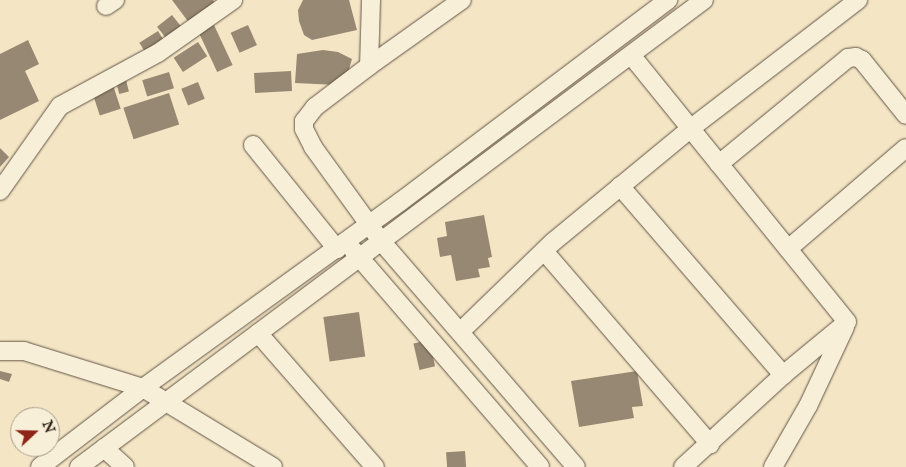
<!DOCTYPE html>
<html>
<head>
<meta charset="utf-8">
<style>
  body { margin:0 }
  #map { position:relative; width:906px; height:467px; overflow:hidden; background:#f4e6c5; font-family:"IM FELL English",serif }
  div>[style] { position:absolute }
  .building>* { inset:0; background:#978873; transform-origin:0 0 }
  .roads { filter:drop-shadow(0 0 1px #625446) drop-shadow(0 0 1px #625446) }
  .minor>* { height:18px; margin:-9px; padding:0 9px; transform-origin:9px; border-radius:9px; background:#f8efd9 }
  span { translate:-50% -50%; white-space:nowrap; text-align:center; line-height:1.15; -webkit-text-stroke:5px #f8efd9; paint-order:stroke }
  .north { position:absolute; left:10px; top:407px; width:50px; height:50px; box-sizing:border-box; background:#f8efd9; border:1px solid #a99d8d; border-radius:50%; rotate:69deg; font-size:14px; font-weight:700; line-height:20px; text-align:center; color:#32231b }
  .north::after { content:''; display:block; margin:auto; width:18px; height:22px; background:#8f2418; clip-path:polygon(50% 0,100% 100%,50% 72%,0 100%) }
</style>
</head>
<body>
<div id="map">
  <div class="building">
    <div style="clip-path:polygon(172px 0,213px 0,216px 5px,190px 24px)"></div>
    <div style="clip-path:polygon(303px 0,349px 0,357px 30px,312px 40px,304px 35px,299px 21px,298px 10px)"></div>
    <div style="left:172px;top:15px;width:16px;height:19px;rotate:52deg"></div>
    <div style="left:214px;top:25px;width:44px;height:17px;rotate:65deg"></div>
    <div style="left:248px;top:25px;width:22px;height:19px;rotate:66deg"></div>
    <div style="left:158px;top:31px;width:13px;height:22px;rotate:58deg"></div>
    <div style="clip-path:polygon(28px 40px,39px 64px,25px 71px,39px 101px,0 120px,0 54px)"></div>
    <div style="left:198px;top:42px;width:17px;height:29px;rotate:57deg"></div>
    <div style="clip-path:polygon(323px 50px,338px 52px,352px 59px,346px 80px,336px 79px,336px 85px,295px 83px,297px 54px)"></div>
    <div style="left:291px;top:71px;width:20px;height:37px;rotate:87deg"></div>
    <div style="left:169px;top:72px;width:17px;height:28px;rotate:73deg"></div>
    <div style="left:125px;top:76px;width:16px;height:10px;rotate:76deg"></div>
    <div style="left:198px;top:82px;width:18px;height:18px;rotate:68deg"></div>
    <div style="left:113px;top:85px;width:25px;height:22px;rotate:72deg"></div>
    <div style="left:169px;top:93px;width:33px;height:48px;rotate:72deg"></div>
    <div style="clip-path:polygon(0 148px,9px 157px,0 167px)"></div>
    <div style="clip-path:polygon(484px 215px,492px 257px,488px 258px,490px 267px,478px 269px,480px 277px,456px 281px,451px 255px,440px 257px,437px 238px,447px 236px,445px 222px)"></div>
    <div style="left:359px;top:312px;width:45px;height:36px;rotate:82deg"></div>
    <div style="left:429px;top:340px;width:27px;height:16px;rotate:77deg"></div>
    <div style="clip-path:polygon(0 371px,12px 374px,9px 382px,0 379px)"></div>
    <div style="clip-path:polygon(637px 371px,643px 406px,632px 407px,634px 418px,579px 427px,571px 381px)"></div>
    <div style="left:465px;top:451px;width:16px;height:19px;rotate:86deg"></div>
  </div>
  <div class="roads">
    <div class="minor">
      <div style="left:371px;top:0;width:66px;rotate:91.7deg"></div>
      <div style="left:369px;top:66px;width:68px;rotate:142.8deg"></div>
      <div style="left:315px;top:107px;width:18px;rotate:128deg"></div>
      <div style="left:304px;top:121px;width:8px;rotate:90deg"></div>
      <div style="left:304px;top:129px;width:20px;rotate:63deg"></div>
      <div style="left:313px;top:147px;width:116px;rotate:54.1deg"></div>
      <div style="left:381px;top:241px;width:298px;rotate:49.2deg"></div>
      <div style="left:106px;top:6px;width:11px;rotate:-34deg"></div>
      <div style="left:631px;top:55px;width:343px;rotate:51deg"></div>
      <div style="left:369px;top:66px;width:114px;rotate:-35.4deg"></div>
      <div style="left:253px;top:145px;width:134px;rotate:51.1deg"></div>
      <div style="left:719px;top:164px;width:167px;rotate:-39.4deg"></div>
      <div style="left:848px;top:58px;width:8px;rotate:-7deg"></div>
      <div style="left:856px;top:57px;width:7px;rotate:27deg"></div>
      <div style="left:862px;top:60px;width:70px;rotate:51.3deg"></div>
      <div style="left:620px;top:186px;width:250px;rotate:49.2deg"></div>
      <div style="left:0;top:191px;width:104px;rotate:-54.8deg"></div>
      <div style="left:60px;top:106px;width:111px;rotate:-28.4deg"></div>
      <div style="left:158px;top:53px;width:92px;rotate:-35.2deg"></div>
      <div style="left:788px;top:249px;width:155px;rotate:-40.6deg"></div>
      <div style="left:353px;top:250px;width:286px;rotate:49.2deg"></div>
      <div style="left:544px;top:251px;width:255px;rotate:49.3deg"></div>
      <div style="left:460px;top:332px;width:129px;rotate:-44.1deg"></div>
      <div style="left:553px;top:242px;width:178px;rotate:-39.5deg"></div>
      <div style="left:690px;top:129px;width:212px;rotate:-37.5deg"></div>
      <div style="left:258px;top:333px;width:178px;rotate:48.9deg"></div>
      <div style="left:0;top:351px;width:24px"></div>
      <div style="left:24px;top:351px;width:125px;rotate:17.3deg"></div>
      <div style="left:143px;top:388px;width:152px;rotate:31.3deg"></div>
      <div style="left:104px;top:448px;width:28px;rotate:42deg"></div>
      <div style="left:40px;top:467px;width:130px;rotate:-37.5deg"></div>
      <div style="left:143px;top:388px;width:317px;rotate:-35.9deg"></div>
      <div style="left:400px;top:202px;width:336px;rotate:-37deg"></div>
      <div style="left:79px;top:467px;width:780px;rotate:-36.77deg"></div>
      <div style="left:683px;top:467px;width:136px;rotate:-42.6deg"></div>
      <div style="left:783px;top:375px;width:83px;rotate:-39.6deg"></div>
      <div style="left:773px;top:467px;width:70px;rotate:-60.2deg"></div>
      <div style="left:808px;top:406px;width:87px;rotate:-64.9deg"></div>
    </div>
  </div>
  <div class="north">N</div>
</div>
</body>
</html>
